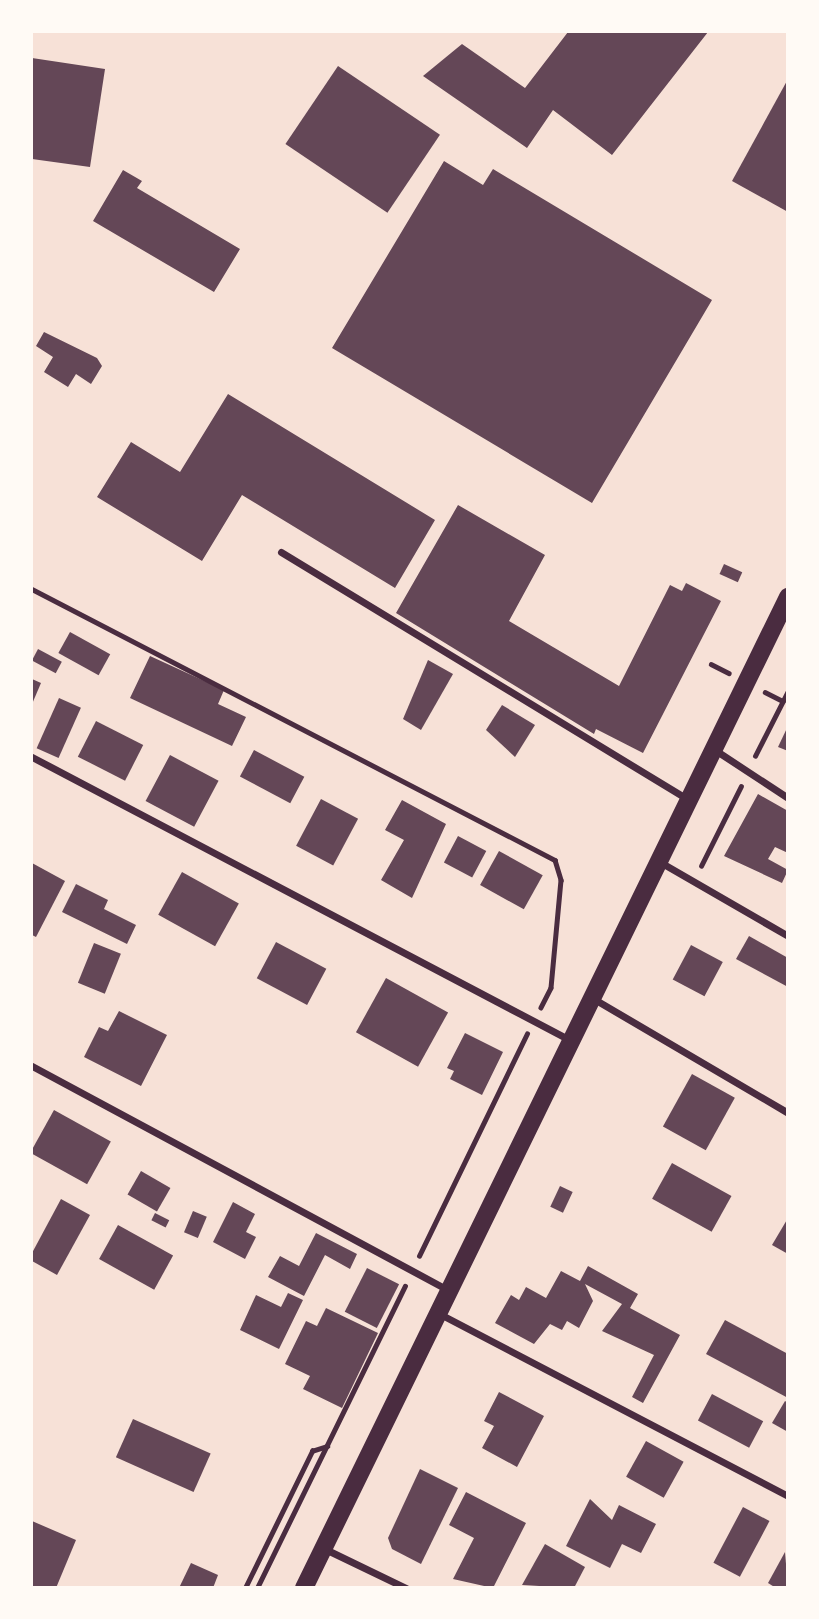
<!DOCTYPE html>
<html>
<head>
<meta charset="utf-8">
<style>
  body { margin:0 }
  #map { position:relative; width:819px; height:1619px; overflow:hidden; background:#f7e1d7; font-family:Rubik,sans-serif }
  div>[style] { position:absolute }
  .building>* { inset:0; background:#644757; transform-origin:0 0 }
  .path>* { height:4.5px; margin:-2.25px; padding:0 2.25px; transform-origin:2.25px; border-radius:2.25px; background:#4a2c40 }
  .minor>* { height:7px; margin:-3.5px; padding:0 3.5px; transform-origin:3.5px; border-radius:3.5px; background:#4a2c40 }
  .primary>* { height:18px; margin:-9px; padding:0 9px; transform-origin:9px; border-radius:9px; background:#4a2c40 }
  span { translate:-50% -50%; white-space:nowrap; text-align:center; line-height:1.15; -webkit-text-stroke:6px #fffaf5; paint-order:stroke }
  .frame { position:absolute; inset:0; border:33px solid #fffaf5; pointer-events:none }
</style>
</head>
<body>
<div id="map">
  <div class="building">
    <div style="clip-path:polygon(568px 32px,708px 32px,612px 155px,553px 110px,527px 148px,423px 76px,462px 44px,525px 88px)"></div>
    <div style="clip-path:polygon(32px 58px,105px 69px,90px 167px,32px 159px)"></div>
    <div style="left:338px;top:66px;width:123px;height:94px;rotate:34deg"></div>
    <div style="clip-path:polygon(788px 79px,788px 212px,732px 181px)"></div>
    <div style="clip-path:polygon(444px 161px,483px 185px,493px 169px,712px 300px,592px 503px,332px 348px)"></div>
    <div style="clip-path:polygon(123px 170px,142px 181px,137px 188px,240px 249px,214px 292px,93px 221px)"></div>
    <div style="clip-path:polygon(44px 332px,97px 358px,102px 366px,91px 384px,76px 374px,68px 387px,44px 372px,53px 357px,36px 346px)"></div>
    <div style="clip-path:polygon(228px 394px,435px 520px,395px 588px,242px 495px,202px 561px,97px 497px,131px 442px,180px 472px)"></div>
    <div style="clip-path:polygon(458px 505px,545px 555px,509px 621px,619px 686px,670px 585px,682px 591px,686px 583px,721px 601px,643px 753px,596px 729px,594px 734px,396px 613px)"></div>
    <div style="left:724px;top:564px;width:20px;height:11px;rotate:24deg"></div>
    <div style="left:70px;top:632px;width:46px;height:24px;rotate:29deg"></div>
    <div style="left:38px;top:649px;width:27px;height:13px;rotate:28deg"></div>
    <div style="clip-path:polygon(150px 656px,224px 690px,218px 704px,246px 717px,232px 746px,130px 698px)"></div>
    <div style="clip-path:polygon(428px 660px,453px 674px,421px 730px,403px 719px)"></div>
    <div style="clip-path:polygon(32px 679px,41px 683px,32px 704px)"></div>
    <div style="left:59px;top:698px;width:24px;height:55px;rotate:24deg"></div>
    <div style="clip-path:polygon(502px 705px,535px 725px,515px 757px,486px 730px)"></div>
    <div style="left:96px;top:721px;width:53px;height:40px;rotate:27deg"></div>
    <div style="clip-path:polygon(788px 726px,788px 751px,778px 747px)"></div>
    <div style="left:254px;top:750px;width:57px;height:30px;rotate:28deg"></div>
    <div style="left:170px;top:755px;width:55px;height:52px;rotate:28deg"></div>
    <div style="clip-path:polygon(758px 794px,788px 811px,788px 853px,775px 847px,768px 859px,788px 870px,782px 883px,724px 856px)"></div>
    <div style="left:321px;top:799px;width:42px;height:53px;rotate:28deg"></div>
    <div style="clip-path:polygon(402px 800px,446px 824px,412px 898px,381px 880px,404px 840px,385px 830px)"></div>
    <div style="left:458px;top:836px;width:32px;height:30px;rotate:28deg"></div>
    <div style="left:499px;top:851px;width:50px;height:39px;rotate:29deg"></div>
    <div style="clip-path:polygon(32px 863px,65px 881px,36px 937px,32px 935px)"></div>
    <div style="left:182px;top:872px;width:65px;height:49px;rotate:29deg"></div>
    <div style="clip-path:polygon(76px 884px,108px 900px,104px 909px,136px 925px,127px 944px,62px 912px)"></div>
    <div style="clip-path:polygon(749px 936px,788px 958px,788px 987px,736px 959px)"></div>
    <div style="left:276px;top:942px;width:57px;height:41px;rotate:28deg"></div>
    <div style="left:94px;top:943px;width:29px;height:43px;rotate:22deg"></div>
    <div style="left:691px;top:945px;width:36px;height:39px;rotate:28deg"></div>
    <div style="left:386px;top:978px;width:71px;height:62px;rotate:29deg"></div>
    <div style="clip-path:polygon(119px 1011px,167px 1035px,141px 1086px,84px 1057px,99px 1027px,108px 1031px)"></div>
    <div style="clip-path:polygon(465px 1033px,503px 1052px,482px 1095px,450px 1079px,454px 1071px,447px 1068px)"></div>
    <div style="left:692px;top:1074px;width:49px;height:60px;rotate:29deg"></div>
    <div style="left:54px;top:1110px;width:65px;height:49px;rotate:29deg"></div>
    <div style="left:672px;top:1163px;width:68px;height:41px;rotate:29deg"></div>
    <div style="left:141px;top:1171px;width:34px;height:27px;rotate:30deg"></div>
    <div style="left:560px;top:1186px;width:14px;height:23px;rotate:25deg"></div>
    <div style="clip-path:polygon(61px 1199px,90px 1215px,57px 1275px,32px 1261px,32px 1253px)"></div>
    <div style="clip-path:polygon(233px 1202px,255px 1214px,246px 1232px,256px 1237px,245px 1259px,213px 1242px)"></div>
    <div style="left:193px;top:1211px;width:15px;height:23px;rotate:23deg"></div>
    <div style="left:155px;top:1213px;width:16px;height:8px;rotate:27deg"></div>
    <div style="clip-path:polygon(788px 1218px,788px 1254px,772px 1245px)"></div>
    <div style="left:118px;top:1225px;width:63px;height:39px;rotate:29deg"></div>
    <div style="clip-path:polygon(316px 1233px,357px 1254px,350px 1269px,325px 1255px,304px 1296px,268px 1277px,280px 1256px,299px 1266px)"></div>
    <div style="clip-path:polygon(588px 1266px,638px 1294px,630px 1308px,680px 1335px,643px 1403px,632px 1397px,654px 1355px,602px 1331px,622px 1304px,585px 1284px,593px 1301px,579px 1328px,567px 1321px,562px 1330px,550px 1324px,534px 1344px,495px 1323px,511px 1295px,519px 1300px,526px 1287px,546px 1298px,561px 1271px,580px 1281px)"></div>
    <div style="left:367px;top:1268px;width:36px;height:49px;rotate:27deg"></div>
    <div style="clip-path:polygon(288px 1293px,303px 1300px,279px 1349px,240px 1330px,256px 1295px,281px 1307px)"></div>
    <div style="clip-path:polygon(326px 1308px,378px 1333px,342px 1408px,303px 1389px,310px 1376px,285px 1364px,306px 1321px,317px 1326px)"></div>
    <div style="clip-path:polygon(725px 1320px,788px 1354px,788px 1398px,706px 1354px)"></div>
    <div style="clip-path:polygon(499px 1392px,544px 1416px,517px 1467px,482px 1448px,494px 1426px,484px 1421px)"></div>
    <div style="left:712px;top:1394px;width:58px;height:30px;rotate:28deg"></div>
    <div style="clip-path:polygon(785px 1401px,788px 1403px,788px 1432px,772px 1423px)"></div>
    <div style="left:133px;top:1419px;width:85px;height:42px;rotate:24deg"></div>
    <div style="left:646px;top:1441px;width:43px;height:41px;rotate:29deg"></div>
    <div style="clip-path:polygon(420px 1469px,458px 1488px,421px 1564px,392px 1549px,388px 1538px)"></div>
    <div style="clip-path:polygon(466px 1492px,526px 1523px,493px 1588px,453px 1579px,474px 1538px,449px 1525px)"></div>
    <div style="clip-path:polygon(590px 1499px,612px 1520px,619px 1505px,656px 1524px,641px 1553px,622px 1544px,610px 1568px,566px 1546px)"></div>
    <div style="left:743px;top:1507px;width:30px;height:63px;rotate:28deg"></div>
    <div style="clip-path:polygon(32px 1521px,76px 1540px,56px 1588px,32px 1588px)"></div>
    <div style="clip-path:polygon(545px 1544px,585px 1567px,574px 1588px,522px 1585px)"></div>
    <div style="clip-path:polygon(785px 1552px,788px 1588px,776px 1588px,768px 1583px)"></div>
    <div style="clip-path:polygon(191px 1563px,218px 1575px,213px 1588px,179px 1588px)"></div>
  </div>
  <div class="path">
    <div style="left:32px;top:589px;width:589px;rotate:27.39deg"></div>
    <div style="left:555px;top:860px;width:21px;rotate:73deg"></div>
    <div style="left:561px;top:880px;width:108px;rotate:95.3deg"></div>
    <div style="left:551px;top:988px;width:22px;rotate:117deg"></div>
    <div style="left:711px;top:664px;width:20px;rotate:27deg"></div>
    <div style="left:765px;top:692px;width:20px;rotate:27deg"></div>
    <div style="left:755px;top:756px;width:73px;rotate:-63.1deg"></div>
    <div style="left:701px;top:866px;width:89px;rotate:-63.4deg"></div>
    <div style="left:419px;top:1256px;width:247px;rotate:-64.1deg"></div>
    <div style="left:245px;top:1588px;width:153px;rotate:-63.9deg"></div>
    <div style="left:312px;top:1451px;width:16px;rotate:-18deg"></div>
    <div style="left:257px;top:1588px;width:336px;rotate:-63.9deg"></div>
  </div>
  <div class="minor">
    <div style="left:281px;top:552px;width:477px;rotate:31.3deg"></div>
    <div style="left:715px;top:750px;width:87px;rotate:33.3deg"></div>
    <div style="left:32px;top:757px;width:608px;rotate:27.75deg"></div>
    <div style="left:660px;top:862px;width:148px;rotate:30deg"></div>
    <div style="left:594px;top:999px;width:225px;rotate:30.4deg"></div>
    <div style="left:32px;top:1066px;width:474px;rotate:28.3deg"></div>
    <div style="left:438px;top:1313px;width:395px;rotate:27.6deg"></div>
    <div style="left:325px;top:1549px;width:90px;rotate:25.7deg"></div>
  </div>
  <div class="primary">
    <div style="left:304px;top:1588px;width:1103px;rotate:-63.97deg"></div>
  </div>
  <div class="frame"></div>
</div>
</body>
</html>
